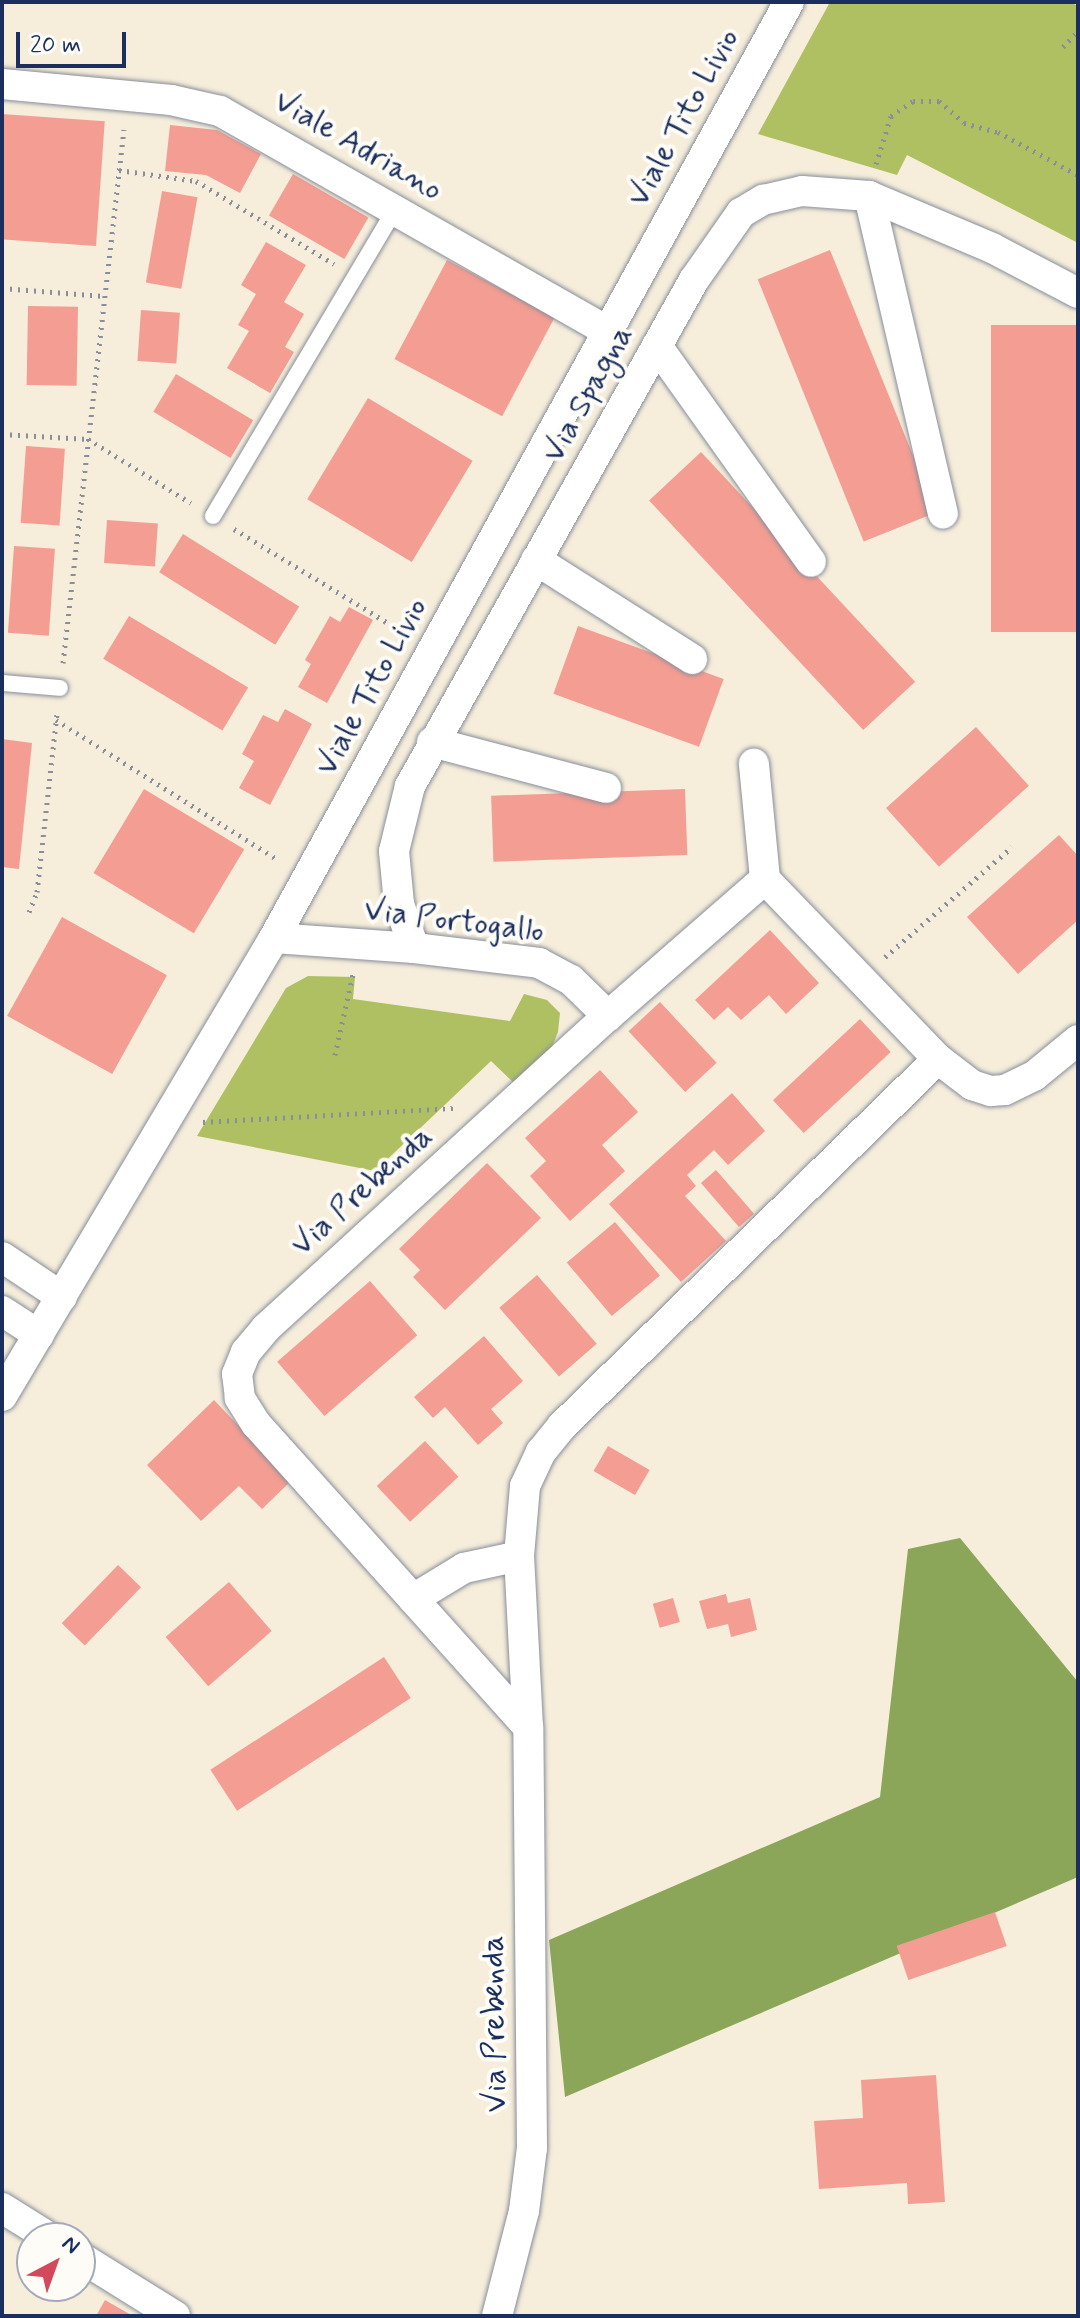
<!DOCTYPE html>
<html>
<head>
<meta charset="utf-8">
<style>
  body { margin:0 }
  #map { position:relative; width:1080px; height:2318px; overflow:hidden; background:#f6eedb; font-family:Mynerve,sans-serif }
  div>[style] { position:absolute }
  .green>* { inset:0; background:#afc063 }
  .forest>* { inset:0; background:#8ba659 }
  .building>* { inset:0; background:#f49d92; transform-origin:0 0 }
  .path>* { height:5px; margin-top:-2.5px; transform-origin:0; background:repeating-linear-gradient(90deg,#888e9c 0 2px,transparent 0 8px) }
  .roads { filter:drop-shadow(0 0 2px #888e9c) drop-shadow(0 0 2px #888e9c) }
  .lane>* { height:16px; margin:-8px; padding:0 8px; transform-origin:8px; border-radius:8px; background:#fff }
  .street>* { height:30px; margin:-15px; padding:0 15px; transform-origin:15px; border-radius:15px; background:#fff }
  span { translate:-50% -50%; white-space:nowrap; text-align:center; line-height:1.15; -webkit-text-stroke:8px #fdfcf7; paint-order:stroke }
  .street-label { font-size:32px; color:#1b2f5e }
  .frame { position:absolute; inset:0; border:4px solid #1b2f5e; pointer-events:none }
  .north { position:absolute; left:16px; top:2222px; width:80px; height:80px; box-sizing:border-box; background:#fdfcf7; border:2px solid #a3aaba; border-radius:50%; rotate:41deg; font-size:22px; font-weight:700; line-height:32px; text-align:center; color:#1b2f5e }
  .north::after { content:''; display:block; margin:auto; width:28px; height:36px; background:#d1495b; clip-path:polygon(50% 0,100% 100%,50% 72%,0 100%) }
  .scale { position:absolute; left:16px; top:32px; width:110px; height:36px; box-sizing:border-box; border:4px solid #1b2f5e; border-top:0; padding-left:10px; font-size:24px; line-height:28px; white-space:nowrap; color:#1b2f5e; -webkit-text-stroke:6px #fdfcf7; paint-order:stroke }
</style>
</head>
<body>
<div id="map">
  <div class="green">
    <div style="clip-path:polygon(830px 2px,1070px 2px,1078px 6px,1078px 243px,907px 155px,897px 175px,758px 134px)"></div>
    <div style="clip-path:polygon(308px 976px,355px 977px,353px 999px,510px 1021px,524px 994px,547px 1000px,560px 1013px,558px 1032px,549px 1054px,515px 1084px,491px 1061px,375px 1171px,197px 1136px,286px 988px)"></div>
  </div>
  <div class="forest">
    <div style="clip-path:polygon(960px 1538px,1078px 1682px,1078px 1877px,565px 2097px,549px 1940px,880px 1797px,908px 1549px)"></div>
  </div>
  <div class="building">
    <div style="left:2px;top:114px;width:103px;height:125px;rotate:4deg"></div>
    <div style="clip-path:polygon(170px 125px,217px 130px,261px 154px,240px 193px,206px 175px,165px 171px)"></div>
    <div style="left:293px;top:174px;width:87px;height:48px;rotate:30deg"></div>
    <div style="left:162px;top:191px;width:36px;height:93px;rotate:10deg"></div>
    <div style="clip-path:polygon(266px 242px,306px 265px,284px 302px,304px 314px,285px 347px,294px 352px,270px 393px,227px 368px,249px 331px,238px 325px,256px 294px,241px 285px)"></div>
    <div style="left:830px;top:250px;width:283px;height:78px;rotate:68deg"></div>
    <div style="left:447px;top:260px;width:122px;height:112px;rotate:28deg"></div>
    <div style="left:28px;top:306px;width:50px;height:79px;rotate:1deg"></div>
    <div style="left:141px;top:310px;width:39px;height:51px;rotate:4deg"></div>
    <div style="left:1078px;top:325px;width:307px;height:87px;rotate:90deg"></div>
    <div style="left:176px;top:374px;width:90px;height:44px;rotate:31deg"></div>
    <div style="left:368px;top:398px;width:122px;height:118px;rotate:31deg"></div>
    <div style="left:26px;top:446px;width:39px;height:77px;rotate:4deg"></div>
    <div style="left:701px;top:452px;width:314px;height:71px;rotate:47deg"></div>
    <div style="left:107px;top:520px;width:51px;height:43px;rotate:4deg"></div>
    <div style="left:183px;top:534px;width:137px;height:45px;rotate:32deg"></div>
    <div style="left:14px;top:546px;width:41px;height:87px;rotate:4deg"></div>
    <div style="clip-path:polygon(349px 607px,373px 620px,327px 703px,298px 687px,311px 664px,305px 660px,330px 616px,340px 622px)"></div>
    <div style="left:129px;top:616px;width:139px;height:50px;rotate:31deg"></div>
    <div style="left:578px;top:626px;width:155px;height:72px;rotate:20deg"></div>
    <div style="clip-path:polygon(285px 709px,312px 724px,270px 805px,239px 788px,254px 761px,242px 754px,263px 715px,278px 722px)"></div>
    <div style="left:976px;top:727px;width:79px;height:121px;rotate:48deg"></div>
    <div style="clip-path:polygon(2px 739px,32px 743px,19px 869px,2px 867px)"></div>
    <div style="left:144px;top:789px;width:117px;height:98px;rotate:31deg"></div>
    <div style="left:685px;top:789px;width:66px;height:194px;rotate:88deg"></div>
    <div style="clip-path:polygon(1059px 835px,1078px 856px,1078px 920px,1018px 974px,967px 917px)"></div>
    <div style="left:62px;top:917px;width:120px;height:113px;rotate:29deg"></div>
    <div style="clip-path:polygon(770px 930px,819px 983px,786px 1014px,769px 995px,741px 1020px,728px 1007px,714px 1020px,695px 1000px)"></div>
    <div style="left:660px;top:1002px;width:83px;height:43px;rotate:47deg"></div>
    <div style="left:860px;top:1019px;width:45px;height:119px;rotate:47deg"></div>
    <div style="clip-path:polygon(600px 1070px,638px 1112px,602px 1145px,625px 1171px,570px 1221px,530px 1176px,546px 1161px,525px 1138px)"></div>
    <div style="clip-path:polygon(732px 1093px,765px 1131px,728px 1165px,714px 1150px,687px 1175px,696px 1186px,685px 1196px,726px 1241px,681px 1282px,609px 1204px)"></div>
    <div style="clip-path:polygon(487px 1163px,541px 1218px,445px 1310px,413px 1277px,420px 1270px,399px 1249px)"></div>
    <div style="left:716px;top:1170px;width:58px;height:20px;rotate:49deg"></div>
    <div style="left:615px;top:1222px;width:70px;height:63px;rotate:50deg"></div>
    <div style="left:537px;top:1275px;width:91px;height:50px;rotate:49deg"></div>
    <div style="left:370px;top:1281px;width:72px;height:123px;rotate:49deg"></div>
    <div style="clip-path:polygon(484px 1336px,523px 1381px,491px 1409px,503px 1423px,478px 1445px,445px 1407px,433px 1418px,414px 1397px)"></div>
    <div style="clip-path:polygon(214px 1400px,291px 1481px,262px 1509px,239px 1486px,201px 1521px,147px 1465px)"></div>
    <div style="left:425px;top:1441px;width:49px;height:66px;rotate:47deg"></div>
    <div style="left:608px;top:1446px;width:48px;height:29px;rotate:30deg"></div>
    <div style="left:118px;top:1565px;width:32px;height:81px;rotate:44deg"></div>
    <div style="left:229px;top:1582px;width:65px;height:84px;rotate:49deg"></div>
    <div style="clip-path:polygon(726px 1594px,728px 1603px,750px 1598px,757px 1630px,731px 1637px,728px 1624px,707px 1629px,699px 1601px)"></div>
    <div style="left:673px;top:1598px;width:25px;height:21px;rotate:74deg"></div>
    <div style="left:384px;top:1657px;width:49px;height:207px;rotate:57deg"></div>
    <div style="left:995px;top:1912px;width:36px;height:104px;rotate:71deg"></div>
    <div style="clip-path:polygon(936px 2075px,945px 2202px,908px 2204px,907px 2183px,819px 2189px,814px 2121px,863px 2118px,861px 2080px)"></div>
    <div style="clip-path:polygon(105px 2300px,133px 2316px,96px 2316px)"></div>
  </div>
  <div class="path">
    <div style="left:1063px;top:47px;width:22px;rotate:-47deg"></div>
    <div style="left:876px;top:164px;width:50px;rotate:-72.6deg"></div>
    <div style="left:891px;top:116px;width:27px;rotate:-34deg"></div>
    <div style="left:913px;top:101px;width:26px"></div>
    <div style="left:939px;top:101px;width:33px;rotate:41deg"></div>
    <div style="left:964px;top:123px;width:35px;rotate:15deg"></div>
    <div style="left:998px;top:132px;width:91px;rotate:28.3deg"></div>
    <div style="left:119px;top:170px;width:78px;rotate:8.1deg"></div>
    <div style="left:196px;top:181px;width:161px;rotate:31deg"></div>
    <div style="left:2px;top:288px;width:102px;rotate:4.5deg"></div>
    <div style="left:2px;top:434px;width:86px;rotate:3.3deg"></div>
    <div style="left:88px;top:439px;width:121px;rotate:31.9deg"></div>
    <div style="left:234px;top:529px;width:202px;rotate:31.4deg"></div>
    <div style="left:63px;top:663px;width:537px;rotate:-83.48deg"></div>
    <div style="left:56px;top:720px;width:262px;rotate:32.2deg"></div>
    <div style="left:29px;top:912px;width:22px;rotate:-68deg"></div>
    <div style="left:37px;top:892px;width:180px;rotate:-83.6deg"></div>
    <div style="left:885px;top:957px;width:168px;rotate:-40.9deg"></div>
    <div style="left:335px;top:1055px;width:83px;rotate:-77.5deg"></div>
    <div style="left:203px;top:1122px;width:253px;rotate:-3.2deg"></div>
  </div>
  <div class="roads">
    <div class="lane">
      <div style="left:213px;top:516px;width:357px;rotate:-59.3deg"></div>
      <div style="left:2px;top:683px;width:58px;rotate:4.9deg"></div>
    </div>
    <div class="street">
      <div style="left:2px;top:84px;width:170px;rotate:5.4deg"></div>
      <div style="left:171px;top:100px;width:50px;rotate:12.7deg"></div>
      <div style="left:220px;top:111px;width:446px;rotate:29.6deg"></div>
      <div style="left:869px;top:196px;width:326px;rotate:76.9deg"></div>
      <div style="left:657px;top:346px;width:265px;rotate:54.5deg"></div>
      <div style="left:536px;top:560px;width:185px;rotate:32.4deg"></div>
      <div style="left:432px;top:742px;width:180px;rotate:14.8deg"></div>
      <div style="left:274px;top:938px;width:140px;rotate:4.1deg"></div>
      <div style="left:414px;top:948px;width:126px;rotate:6.8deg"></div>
      <div style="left:539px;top:963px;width:36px;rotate:28deg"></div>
      <div style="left:571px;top:980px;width:52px;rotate:44.2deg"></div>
      <div style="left:414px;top:948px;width:46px;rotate:-108.8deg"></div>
      <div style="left:399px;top:904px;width:53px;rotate:-95.4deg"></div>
      <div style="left:394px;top:851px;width:67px;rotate:-76.2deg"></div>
      <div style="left:410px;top:786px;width:580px;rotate:-60.7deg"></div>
      <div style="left:694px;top:280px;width:82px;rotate:-55deg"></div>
      <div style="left:741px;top:213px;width:26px;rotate:-31deg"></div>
      <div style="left:763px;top:200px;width:40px;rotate:-13deg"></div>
      <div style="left:802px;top:191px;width:67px;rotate:4.3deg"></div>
      <div style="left:869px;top:196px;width:134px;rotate:22.9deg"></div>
      <div style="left:992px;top:248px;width:97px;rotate:27.6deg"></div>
      <div style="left:938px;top:1059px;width:43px;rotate:37.4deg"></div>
      <div style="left:972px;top:1085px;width:20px;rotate:18deg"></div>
      <div style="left:991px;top:1091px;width:14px;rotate:-4deg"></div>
      <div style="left:1005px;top:1090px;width:32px;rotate:-26deg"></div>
      <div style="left:1034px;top:1076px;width:57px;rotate:-39.3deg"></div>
      <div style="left:2px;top:1257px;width:72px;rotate:33.7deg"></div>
      <div style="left:2px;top:1311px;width:44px;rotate:33deg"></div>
      <div style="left:2px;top:1396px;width:533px;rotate:-59.29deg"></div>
      <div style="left:274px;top:938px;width:1068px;rotate:-61.18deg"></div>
      <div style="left:413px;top:1599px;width:60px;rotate:-31.3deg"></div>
      <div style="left:464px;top:1568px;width:56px;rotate:-12.3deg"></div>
      <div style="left:528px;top:1727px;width:407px;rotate:-131.9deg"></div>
      <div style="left:256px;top:1424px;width:31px;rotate:-122deg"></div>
      <div style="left:240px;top:1398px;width:24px;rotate:-97deg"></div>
      <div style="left:237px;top:1374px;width:24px;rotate:-68deg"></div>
      <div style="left:246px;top:1352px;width:31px;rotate:-50deg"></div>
      <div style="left:266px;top:1328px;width:463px;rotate:-42.4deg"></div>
      <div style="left:608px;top:1016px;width:208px;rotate:-41.1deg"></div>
      <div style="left:2px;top:2208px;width:57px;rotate:32deg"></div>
      <div style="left:80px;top:2257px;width:112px;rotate:31.8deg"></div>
      <div style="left:497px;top:2316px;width:108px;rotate:-75.6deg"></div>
      <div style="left:524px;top:2211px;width:64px;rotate:-82.8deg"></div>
      <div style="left:532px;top:2148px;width:421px;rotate:-90.5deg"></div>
      <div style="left:528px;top:1727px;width:171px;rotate:-93deg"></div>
      <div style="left:519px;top:1556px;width:70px;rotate:-85.1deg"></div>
      <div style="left:525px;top:1486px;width:38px;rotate:-65deg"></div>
      <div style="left:541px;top:1452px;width:33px;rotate:-51deg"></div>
      <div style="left:562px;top:1426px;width:525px;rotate:-44.31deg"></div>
      <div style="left:938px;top:1059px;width:250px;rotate:-133.9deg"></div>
      <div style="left:765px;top:879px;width:116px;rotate:-95.5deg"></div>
    </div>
  </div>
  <div class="street-label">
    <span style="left:684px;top:118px;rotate:-61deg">Viale Tito Livio</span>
    <span style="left:358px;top:146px;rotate:30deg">Viale Adriano</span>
    <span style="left:588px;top:394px;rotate:-61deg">Via Spagna</span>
    <span style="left:372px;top:687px;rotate:-61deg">Viale Tito Livio</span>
    <span style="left:454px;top:921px;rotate:7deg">Via Portogallo</span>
    <span style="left:362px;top:1191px;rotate:-42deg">Via Prebenda</span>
    <span style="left:495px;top:2024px;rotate:-91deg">Via Prebenda</span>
  </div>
  <div class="frame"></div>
  <div class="north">N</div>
  <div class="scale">20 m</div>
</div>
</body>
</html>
